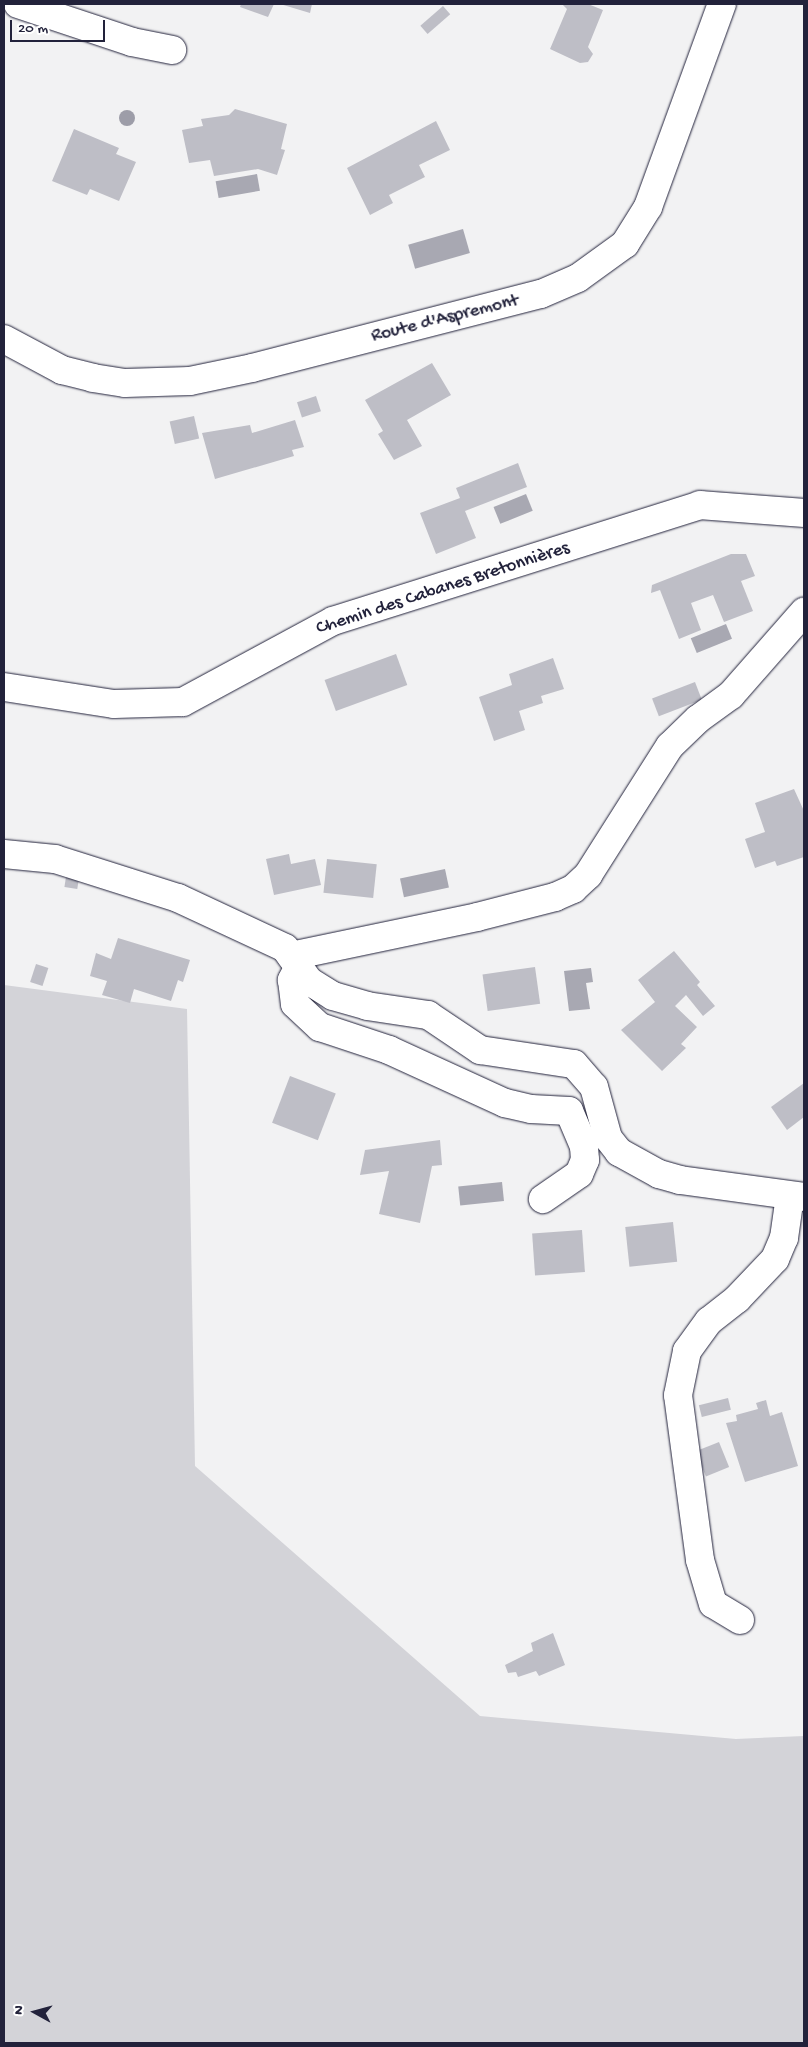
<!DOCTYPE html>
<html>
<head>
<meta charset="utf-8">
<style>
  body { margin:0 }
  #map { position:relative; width:808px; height:2047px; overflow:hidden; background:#f2f2f3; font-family:"Gochi Hand",sans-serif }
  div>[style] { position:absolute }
  .green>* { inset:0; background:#d3d3d8 }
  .water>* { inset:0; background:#a8a8b2; transform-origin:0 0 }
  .building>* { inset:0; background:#bebec6; transform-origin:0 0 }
  .roads { filter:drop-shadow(0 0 1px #22223b) drop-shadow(0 0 1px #22223b) }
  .minor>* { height:28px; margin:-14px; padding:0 14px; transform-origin:14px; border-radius:14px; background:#fff }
  .tertiary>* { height:28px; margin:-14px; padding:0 14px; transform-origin:14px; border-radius:14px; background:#fff }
  .trees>* { width:16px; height:16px; margin:-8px; border-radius:50%; background:#9d9da8 }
  span { translate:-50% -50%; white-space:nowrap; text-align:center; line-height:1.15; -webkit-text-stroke:4px #fff; paint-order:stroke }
  .street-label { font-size:19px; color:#22223b }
  .frame { position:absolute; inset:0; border:5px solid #22223b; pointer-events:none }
  .north { position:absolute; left:10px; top:1987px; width:50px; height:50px; -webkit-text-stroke:4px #fff; paint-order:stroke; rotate:277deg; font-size:14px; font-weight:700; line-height:20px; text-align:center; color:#22223b }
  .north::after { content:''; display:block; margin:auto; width:18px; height:22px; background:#22223b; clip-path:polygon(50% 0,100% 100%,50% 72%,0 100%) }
  .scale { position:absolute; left:10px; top:20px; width:95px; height:22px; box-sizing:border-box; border:2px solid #22223b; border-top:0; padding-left:6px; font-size:15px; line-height:18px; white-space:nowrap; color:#22223b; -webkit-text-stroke:4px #fff; paint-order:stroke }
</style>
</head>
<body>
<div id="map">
  <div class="green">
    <div style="clip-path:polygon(4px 985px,187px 1009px,195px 1466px,480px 1716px,736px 1739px,804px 1736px,804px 2043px,4px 2043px)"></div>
  </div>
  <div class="water">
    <div style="left:257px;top:174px;width:17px;height:42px;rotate:80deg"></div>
    <div style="left:463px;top:229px;width:25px;height:57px;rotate:74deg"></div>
    <div style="left:526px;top:494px;width:18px;height:35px;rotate:68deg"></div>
    <div style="left:726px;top:624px;width:16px;height:38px;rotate:68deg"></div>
    <div style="left:445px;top:869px;width:19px;height:46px;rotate:78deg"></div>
    <div style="clip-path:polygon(591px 968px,593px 982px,586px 983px,590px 1009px,569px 1011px,564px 971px)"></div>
    <div style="left:502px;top:1182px;width:19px;height:44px;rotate:84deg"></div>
  </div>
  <div class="building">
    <div style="clip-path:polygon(241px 4px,274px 4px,268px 17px,240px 7px)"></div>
    <div style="clip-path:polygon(280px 4px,312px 4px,310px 13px)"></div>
    <div style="clip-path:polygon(562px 4px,588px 4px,603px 10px,588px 47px,593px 54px,588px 62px,580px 63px,550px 49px,567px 9px)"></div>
    <div style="left:443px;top:6px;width:11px;height:30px;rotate:49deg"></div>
    <div style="clip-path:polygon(235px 109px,287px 124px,281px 149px,285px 150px,277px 175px,258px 169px,214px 176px,210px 160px,189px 163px,182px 130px,203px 126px,201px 119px,229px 115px)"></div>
    <div style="clip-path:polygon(436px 121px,450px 150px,419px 165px,425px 177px,389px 195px,393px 203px,370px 215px,347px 168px)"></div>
    <div style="clip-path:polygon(74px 129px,119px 148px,116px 154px,136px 162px,119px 201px,90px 189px,87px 195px,52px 181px)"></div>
    <div style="clip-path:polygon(432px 363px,451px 395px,407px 420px,422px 446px,394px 460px,378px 434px,383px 431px,365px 400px)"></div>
    <div style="left:316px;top:396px;width:16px;height:20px;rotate:72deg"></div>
    <div style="left:194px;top:416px;width:23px;height:25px;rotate:77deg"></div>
    <div style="clip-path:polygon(295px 420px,304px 447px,292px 450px,294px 456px,215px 479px,202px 433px,250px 425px,252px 433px)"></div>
    <div style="clip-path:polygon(518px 463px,527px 487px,465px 511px,476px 538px,436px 554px,420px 513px,460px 498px,456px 488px)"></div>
    <div style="clip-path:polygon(731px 554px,746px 554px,755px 576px,741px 581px,753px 611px,724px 622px,713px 595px,691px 603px,701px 630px,679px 639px,660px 590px,651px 593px,652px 585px)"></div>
    <div style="left:396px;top:654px;width:33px;height:76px;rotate:70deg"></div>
    <div style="clip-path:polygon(553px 658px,564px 689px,541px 696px,543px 703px,519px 711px,525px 730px,494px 741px,479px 697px,512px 685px,509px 674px)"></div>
    <div style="left:695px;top:682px;width:19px;height:46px;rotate:69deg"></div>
    <div style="clip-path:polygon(794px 789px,804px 811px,804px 857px,777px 866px,775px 861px,755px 868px,745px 839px,765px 832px,755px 803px)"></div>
    <div style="clip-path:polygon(289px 854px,291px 864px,315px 859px,321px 885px,274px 895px,266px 859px)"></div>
    <div style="left:327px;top:859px;width:50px;height:34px;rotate:6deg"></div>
    <div style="left:66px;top:877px;width:13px;height:10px;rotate:9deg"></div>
    <div style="clip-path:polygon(118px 938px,190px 960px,183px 982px,178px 980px,171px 1001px,134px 989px,130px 1003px,102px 995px,107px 981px,90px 976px,96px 953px,111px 959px)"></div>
    <div style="clip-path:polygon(674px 951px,700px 982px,697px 985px,715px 1006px,703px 1016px,686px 995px,675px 1006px,697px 1027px,681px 1044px,686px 1048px,662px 1071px,621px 1030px,655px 1002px,638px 980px)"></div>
    <div style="left:36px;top:964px;width:13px;height:19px;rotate:18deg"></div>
    <div style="left:535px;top:967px;width:37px;height:53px;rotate:82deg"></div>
    <div style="left:290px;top:1076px;width:49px;height:50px;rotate:21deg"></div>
    <div style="clip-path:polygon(804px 1083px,804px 1117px,787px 1130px,771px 1107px)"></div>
    <div style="clip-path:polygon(440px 1140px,442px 1165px,432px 1166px,420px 1223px,379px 1214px,389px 1171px,360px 1175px,365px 1150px)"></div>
    <div style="left:673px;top:1222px;width:40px;height:48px;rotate:84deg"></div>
    <div style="left:582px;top:1230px;width:42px;height:50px;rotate:86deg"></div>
    <div style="left:728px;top:1398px;width:12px;height:30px;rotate:76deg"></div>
    <div style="clip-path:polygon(766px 1400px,770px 1416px,782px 1412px,798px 1466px,745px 1482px,726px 1423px,737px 1421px,736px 1415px,758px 1409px,756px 1403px)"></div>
    <div style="left:719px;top:1442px;width:27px;height:25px;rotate:68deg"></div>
    <div style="clip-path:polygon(553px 1633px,565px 1665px,539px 1676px,536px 1671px,518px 1677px,516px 1672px,508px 1673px,505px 1665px,533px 1651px,531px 1643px)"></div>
  </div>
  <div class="roads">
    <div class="minor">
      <div style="left:18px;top:4px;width:120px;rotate:18.4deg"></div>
      <div style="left:132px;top:42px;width:41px;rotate:11.3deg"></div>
      <div style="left:4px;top:687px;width:111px;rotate:8.8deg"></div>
      <div style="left:114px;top:704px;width:69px;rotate:-1.7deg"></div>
      <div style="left:183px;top:702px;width:170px;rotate:-28.4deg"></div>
      <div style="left:333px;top:621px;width:385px;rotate:-17.5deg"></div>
      <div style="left:700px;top:505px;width:104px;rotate:4.4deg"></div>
      <div style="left:4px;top:854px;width:51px;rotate:5.6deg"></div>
      <div style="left:55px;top:859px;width:129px;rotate:17.6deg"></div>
      <div style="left:178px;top:898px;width:118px;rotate:25deg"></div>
      <div style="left:285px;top:948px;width:41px;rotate:54deg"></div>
      <div style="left:309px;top:981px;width:28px;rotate:32deg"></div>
      <div style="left:333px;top:996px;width:35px;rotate:16deg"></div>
      <div style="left:367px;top:1006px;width:62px;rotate:8.4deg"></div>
      <div style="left:428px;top:1015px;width:63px;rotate:33.9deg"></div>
      <div style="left:480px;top:1050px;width:95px;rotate:8.5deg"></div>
      <div style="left:574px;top:1064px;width:30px;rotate:49deg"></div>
      <div style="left:594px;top:1087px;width:53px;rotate:74.6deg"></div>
      <div style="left:608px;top:1138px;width:18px;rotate:52deg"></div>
      <div style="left:619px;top:1152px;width:46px;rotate:28.8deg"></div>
      <div style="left:659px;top:1174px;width:22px;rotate:16deg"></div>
      <div style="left:680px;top:1180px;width:125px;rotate:7.8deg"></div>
      <div style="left:291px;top:956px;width:190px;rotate:-11.8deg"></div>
      <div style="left:477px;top:917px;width:81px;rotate:-14.4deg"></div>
      <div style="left:555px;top:897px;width:20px;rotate:-24deg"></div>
      <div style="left:573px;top:889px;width:21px;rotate:-43deg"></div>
      <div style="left:588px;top:875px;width:153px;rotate:-57.6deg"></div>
      <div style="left:670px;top:746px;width:39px;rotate:-44deg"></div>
      <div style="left:698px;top:719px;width:41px;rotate:-36deg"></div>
      <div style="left:731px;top:695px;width:111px;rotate:-48.7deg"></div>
      <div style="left:299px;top:966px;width:16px;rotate:117deg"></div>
      <div style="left:292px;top:980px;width:24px;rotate:83deg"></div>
      <div style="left:295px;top:1004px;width:34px;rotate:43deg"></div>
      <div style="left:320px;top:1027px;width:73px;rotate:18.4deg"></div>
      <div style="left:389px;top:1050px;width:128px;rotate:24.6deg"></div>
      <div style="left:505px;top:1103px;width:27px;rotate:13deg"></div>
      <div style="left:531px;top:1109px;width:38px;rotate:3deg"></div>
      <div style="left:569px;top:1111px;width:38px;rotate:67deg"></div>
      <div style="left:584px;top:1146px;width:14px;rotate:86deg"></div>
      <div style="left:585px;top:1160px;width:15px;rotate:113deg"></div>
      <div style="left:579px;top:1174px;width:44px;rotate:145.2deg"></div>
      <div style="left:740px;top:1620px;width:31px;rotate:-149deg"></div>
      <div style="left:713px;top:1604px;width:46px;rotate:-106.5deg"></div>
      <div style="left:700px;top:1560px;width:166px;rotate:-97.6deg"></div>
      <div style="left:678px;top:1395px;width:45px;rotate:-78.4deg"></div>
      <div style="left:687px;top:1351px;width:37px;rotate:-54deg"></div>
      <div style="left:709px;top:1321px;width:36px;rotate:-38deg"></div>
      <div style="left:737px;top:1299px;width:55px;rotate:-46.5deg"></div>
      <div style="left:775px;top:1259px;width:23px;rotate:-67deg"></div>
      <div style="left:784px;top:1238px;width:42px;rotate:-81.9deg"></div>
    </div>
    <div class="tertiary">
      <div style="left:4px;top:339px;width:66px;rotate:28.1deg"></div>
      <div style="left:62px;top:370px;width:32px;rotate:14deg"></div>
      <div style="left:93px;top:378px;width:32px;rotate:9deg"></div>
      <div style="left:125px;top:383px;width:65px;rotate:-1.8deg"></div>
      <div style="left:190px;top:381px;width:63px;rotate:-11.8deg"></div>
      <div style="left:252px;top:368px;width:298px;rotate:-14.4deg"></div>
      <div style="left:541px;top:294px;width:40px;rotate:-23.4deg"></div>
      <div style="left:578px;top:278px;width:58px;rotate:-35.9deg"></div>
      <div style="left:625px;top:244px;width:44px;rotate:-58.1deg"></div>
      <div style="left:648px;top:207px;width:216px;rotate:-70deg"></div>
    </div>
  </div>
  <div class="trees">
    <div style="left:127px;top:118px"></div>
  </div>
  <div class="street-label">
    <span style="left:445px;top:319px;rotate:-14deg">Route d'Aspremont</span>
    <span style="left:443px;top:589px;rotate:-18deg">Chemin des Cabanes Bretonnières</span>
  </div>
  <div class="frame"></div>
  <div class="north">N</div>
  <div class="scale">20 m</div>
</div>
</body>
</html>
